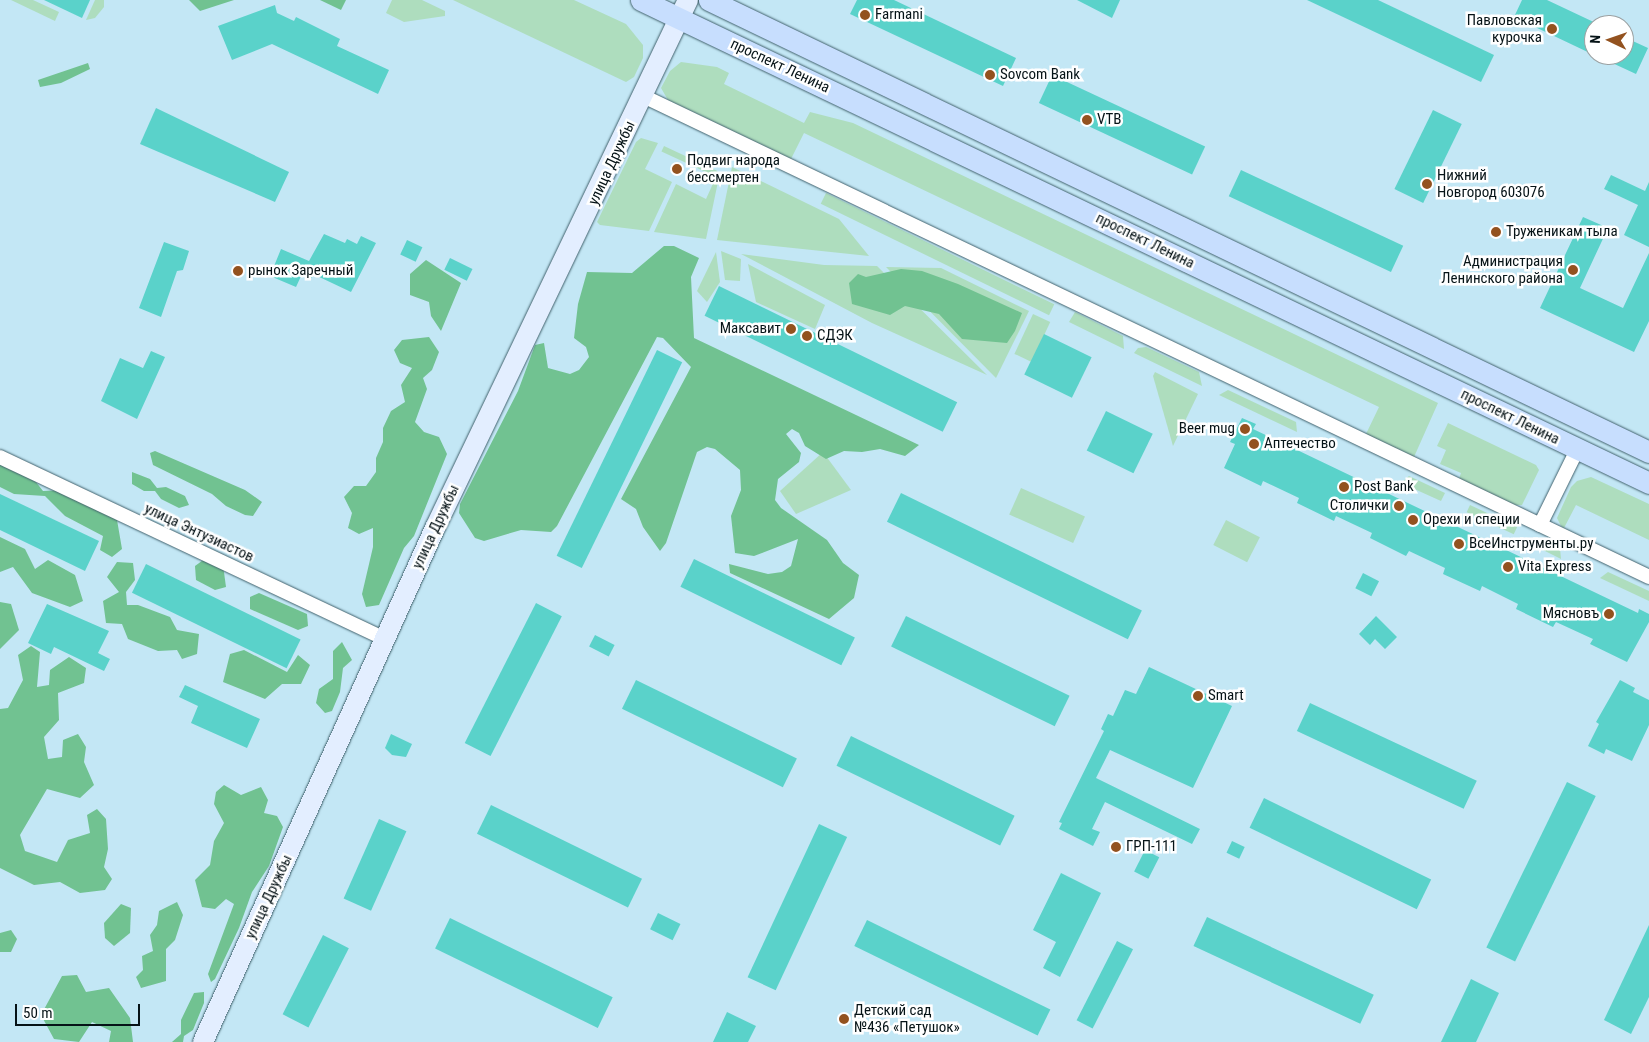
<!DOCTYPE html>
<html>
<head>
<meta charset="utf-8">
<style>
  body { margin:0 }
  #map { position:relative; width:1649px; height:1042px; overflow:hidden; background:#c3e7f5; font-family:"Roboto Condensed",sans-serif }
  div>[style] { position:absolute }
  .green>* { inset:0; background:#aeddbe; transform-origin:0 0 }
  .forest>* { inset:0; background:#71c291 }
  .building>* { inset:0; background:#5ad2ca; transform-origin:0 0 }
  .roads { filter:drop-shadow(0 0 1px #41616c) drop-shadow(0 0 1px #41616c) }
  .street>* { height:14px; margin:-7px; padding:0 7px; transform-origin:7px; border-radius:7px; background:#fff }
  .secondary>* { height:20px; margin:-10px; padding:0 10px; transform-origin:10px; border-radius:10px; background:#e3eeff }
  .primary>* { height:21px; margin:-10.5px; padding:0 10.5px; transform-origin:10.5px; border-radius:10.5px; background:#c7defe }
  .dots>* { width:14px; height:14px; translate:-50% -50%; box-sizing:border-box; border:2px solid #fff; border-radius:50% }
  span { translate:-50% -50%; white-space:nowrap; text-align:center; line-height:1.15; -webkit-text-stroke:5px #fff; paint-order:stroke }
  .poi-label { font-size:15px; color:#061317 }
  .left { translate:0 -50%; text-align:left }
  .right { translate:-100% -50%; text-align:right }
  .street-label { font-size:15px; color:#061317 }
  .north { position:absolute; left:1584px; top:15px; width:50px; height:50px; box-sizing:border-box; background:#fff; border:1px solid #9ba1a2; border-radius:50%; rotate:273deg; font-size:14px; font-weight:700; line-height:20px; text-align:center; color:#061317 }
  .north::after { content:''; display:block; margin:auto; width:18px; height:22px; background:#93521f; clip-path:polygon(50% 0,100% 100%,50% 72%,0 100%) }
  .scale { position:absolute; left:15px; top:1004px; width:125px; height:22px; box-sizing:border-box; border:2px solid #061317; border-top:0; padding-left:6px; font-size:15px; line-height:18px; white-space:nowrap; color:#061317; -webkit-text-stroke:4px #fff; paint-order:stroke }
</style>
</head>
<body>
<div id="map">
  <div class="green">
    <div style="clip-path:polygon(11px 0,33px 0,59px 12px,55px 21px)"></div>
    <div style="clip-path:polygon(95px 0,104px 0,104px 7px,95px 18px,86px 20px)"></div>
    <div style="clip-path:polygon(392px 0,422px 0,445px 11px,445px 16px,404px 22px,386px 13px)"></div>
    <div style="clip-path:polygon(453px 0,574px 0,626px 24px,643px 45px,643px 58px,634px 77px,626px 82px)"></div>
    <div style="clip-path:polygon(681px 62px,717px 67px,729px 73px,724px 84px,804px 123px,810px 112px,853px 123px,1438px 403px,1414px 457px,1366px 434px,1379px 407px,804px 133px,791px 159px,668px 100px,661px 88px,670px 71px)"></div>
    <div style="clip-path:polygon(641px 138px,658px 143px,645px 169px,672px 182px,649px 231px,600px 225px,597px 222px,636px 142px)"></div>
    <div style="left:664px;top:146px;width:59px;height:6px;rotate:25deg"></div>
    <div style="clip-path:polygon(732px 167px,839px 219px,869px 256px,717px 240px)"></div>
    <div style="clip-path:polygon(716px 177px,719px 177px,706px 239px,654px 232px,676px 184px,706px 199px)"></div>
    <div style="left:826px;top:193px;width:254px;height:12px;rotate:26deg"></div>
    <div style="clip-path:polygon(721px 251px,741px 259px,740px 281px,725px 280px)"></div>
    <div style="clip-path:polygon(716px 252px,720px 282px,707px 302px,697px 291px)"></div>
    <div style="clip-path:polygon(741px 254px,824px 265px,877px 266px,987px 375px,872px 323px)"></div>
    <div style="clip-path:polygon(748px 264px,825px 305px,815px 329px,756px 302px)"></div>
    <div style="clip-path:polygon(886px 267px,941px 268px,1029px 311px,996px 378px)"></div>
    <div style="clip-path:polygon(1075px 312px,1123px 336px,1124px 349px,1069px 322px)"></div>
    <div style="left:1033px;top:314px;width:19px;height:44px;rotate:25deg"></div>
    <div style="clip-path:polygon(1146px 347px,1199px 372px,1202px 386px,1134px 353px,1138px 348px)"></div>
    <div style="clip-path:polygon(1155px 372px,1198px 394px,1173px 446px,1153px 376px)"></div>
    <div style="clip-path:polygon(1228px 390px,1296px 422px,1297px 432px,1219px 395px)"></div>
    <div style="clip-path:polygon(1448px 423px,1536px 465px,1539px 470px,1522px 505px,1515px 505px,1459px 479px,1461px 473px,1440px 464px,1446px 450px,1437px 446px)"></div>
    <div style="clip-path:polygon(823px 452px,851px 490px,796px 514px,780px 491px)"></div>
    <div style="clip-path:polygon(1409px 476px,1445px 493px,1441px 501px,1401px 483px)"></div>
    <div style="clip-path:polygon(1591px 477px,1649px 504px,1649px 540px,1576px 505px,1564px 528px,1561px 526px,1557px 518px,1571px 487px,1577px 481px)"></div>
    <div style="left:1021px;top:488px;width:70px;height:29px;rotate:24deg"></div>
    <div style="left:1470px;top:505px;width:52px;height:8px;rotate:25deg"></div>
    <div style="left:1226px;top:520px;width:38px;height:28px;rotate:27deg"></div>
    <div style="clip-path:polygon(1545px 541px,1560px 548px,1561px 559px,1541px 549px)"></div>
    <div style="clip-path:polygon(1608px 572px,1649px 591px,1649px 601px,1600px 578px)"></div>
  </div>
  <div class="forest">
    <div style="clip-path:polygon(189px 0,234px 0,200px 11px)"></div>
    <div style="clip-path:polygon(320px 0,346px 0,341px 10px)"></div>
    <div style="clip-path:polygon(88px 63px,90px 69px,61px 83px,40px 87px,38px 80px)"></div>
    <div style="clip-path:polygon(664px 246px,674px 246px,699px 258px,691px 277px,694px 338px,919px 445px,905px 456px,880px 449px,862px 452px,844px 451px,826px 459px,805px 446px,799px 433px,792px 429px,786px 434px,801px 453px,799px 462px,778px 479px,775px 500px,781px 508px,827px 540px,843px 563px,859px 575px,854px 598px,829px 619px,730px 573px,729px 564px,768px 574px,782px 572px,791px 566px,798px 539px,754px 556px,735px 553px,731px 516px,741px 490px,740px 470px,715px 449px,707px 447px,697px 452px,666px 543px,660px 551px,643px 527px,636px 509px,621px 499px,691px 367px,663px 338px,657px 337px,557px 526px,551px 532px,521px 530px,484px 541px,475px 538px,459px 513px,460px 504px,518px 391px,535px 345px,544px 343px,548px 368px,570px 374px,579px 370px,589px 357px,586px 347px,574px 338px,578px 304px,587px 272px,632px 273px)"></div>
    <div style="clip-path:polygon(426px 260px,461px 283px,441px 331px,431px 316px,429px 302px,410px 295px,410px 274px)"></div>
    <div style="clip-path:polygon(901px 269px,922px 271px,958px 284px,1022px 313px,1015px 331px,1007px 343px,962px 339px,939px 314px,905px 306px,890px 315px,852px 304px,849px 283px,858px 274px,866px 277px)"></div>
    <div style="clip-path:polygon(429px 337px,439px 352px,432px 370px,423px 378px,427px 389px,415px 422px,424px 432px,439px 437px,447px 454px,414px 536px,404px 548px,379px 605px,366px 607px,362px 594px,373px 547px,373px 528px,359px 534px,348px 528px,352px 513px,344px 497px,354px 486px,366px 486px,376px 472px,376px 458px,383px 442px,383px 428px,391px 411px,405px 402px,401px 385px,412px 368px,400px 363px,394px 350px,402px 340px)"></div>
    <div style="clip-path:polygon(155px 451px,245px 490px,262px 502px,253px 516px,245px 515px,226px 506px,212px 494px,153px 465px,150px 453px)"></div>
    <div style="clip-path:polygon(0 464px,32px 477px,43px 491px,66px 490px,116px 514px,122px 549px,112px 557px,100px 550px,103px 536px,65px 516px,45px 496px,14px 494px,0 487px)"></div>
    <div style="clip-path:polygon(132px 472px,150px 479px,157px 488px,166px 487px,185px 496px,189px 505px,179px 508px,161px 499px,155px 491px,144px 491px,132px 484px)"></div>
    <div style="clip-path:polygon(0 537px,25px 549px,35px 569px,48px 560px,75px 575px,83px 601px,70px 607px,32px 593px,13px 567px,0 572px)"></div>
    <div style="clip-path:polygon(206px 558px,223px 565px,226px 587px,215px 590px,196px 580px,195px 566px)"></div>
    <div style="clip-path:polygon(117px 562px,133px 563px,135px 580px,126px 592px,127px 605px,138px 605px,170px 617px,177px 630px,199px 634px,197px 654px,182px 659px,177px 650px,158px 651px,128px 639px,122px 624px,106px 623px,103px 601px,119px 592px,107px 577px)"></div>
    <div style="clip-path:polygon(259px 593px,307px 614px,308px 626px,298px 630px,250px 609px,250px 597px)"></div>
    <div style="clip-path:polygon(0 602px,11px 604px,19px 630px,0 649px)"></div>
    <div style="clip-path:polygon(342px 642px,352px 660px,343px 668px,340px 692px,332px 711px,325px 713px,316px 703px,319px 689px,333px 679px,333px 651px)"></div>
    <div style="clip-path:polygon(31px 646px,40px 652px,37px 687px,49px 685px,50px 670px,69px 657px,86px 668px,84px 683px,58px 693px,59px 720px,44px 737px,48px 759px,62px 757px,63px 740px,78px 734px,86px 747px,84px 762px,94px 785px,80px 798px,47px 789px,20px 835px,25px 851px,57px 862px,68px 840px,90px 833px,87px 815px,97px 809px,106px 819px,108px 849px,104px 867px,112px 879px,105px 890px,80px 893px,60px 882px,34px 885px,0 868px,0 709px,8px 708px,23px 680px,18px 655px)"></div>
    <div style="clip-path:polygon(244px 650px,287px 672px,298px 655px,310px 665px,301px 684px,282px 684px,265px 699px,223px 682px,230px 654px)"></div>
    <div style="clip-path:polygon(224px 785px,241px 795px,261px 787px,268px 800px,264px 813px,277px 816px,283px 827px,269px 866px,252px 892px,239px 928px,215px 979px,211px 982px,208px 974px,234px 904px,226px 899px,215px 909px,202px 907px,195px 880px,210px 865px,214px 841px,224px 823px,214px 804px,216px 792px)"></div>
    <div style="clip-path:polygon(177px 902px,183px 915px,175px 940px,166px 949px,166px 981px,141px 988px,136px 977px,143px 970px,142px 956px,153px 951px,150px 935px,157px 925px,159px 911px)"></div>
    <div style="clip-path:polygon(121px 904px,131px 908px,130px 933px,114px 946px,105px 938px,104px 923px)"></div>
    <div style="clip-path:polygon(11px 930px,17px 939px,11px 952px,0 952px,0 933px)"></div>
    <div style="clip-path:polygon(77px 975px,86px 992px,109px 988px,130px 1018px,133px 1042px,109px 1042px,111px 1031px,92px 1022px,79px 1042px,54px 1039px,41px 1015px,62px 976px)"></div>
    <div style="clip-path:polygon(204px 992px,204px 1003px,193px 1030px,184px 1036px,183px 1042px,172px 1042px,181px 1034px,181px 1020px,194px 993px)"></div>
  </div>
  <div class="building">
    <div style="clip-path:polygon(44px 0,90px 0,82px 18px)"></div>
    <div style="clip-path:polygon(857px 0,894px 0,1016px 58px,1003px 86px,850px 14px)"></div>
    <div style="clip-path:polygon(1077px 0,1120px 0,1112px 18px)"></div>
    <div style="clip-path:polygon(1307px 0,1378px 0,1494px 55px,1481px 82px)"></div>
    <div style="clip-path:polygon(1522px 0,1547px 0,1600px 25px,1594px 25px,1594px 55px,1514px 17px)"></div>
    <div style="clip-path:polygon(275px 5px,277px 13px,294px 21px,296px 17px,340px 39px,337px 46px,389px 70px,378px 94px,272px 44px,232px 60px,218px 26px)"></div>
    <div style="clip-path:polygon(1624px 37px,1648px 48px,1636px 74px,1595px 55px,1624px 55px)"></div>
    <div style="left:1052px;top:75px;width:169px;height:31px;rotate:25deg"></div>
    <div style="clip-path:polygon(156px 108px,289px 172px,275px 202px,140px 144px)"></div>
    <div style="left:1433px;top:110px;width:32px;height:88px;rotate:26deg"></div>
    <div style="left:1241px;top:170px;width:179px;height:29px;rotate:25deg"></div>
    <div style="clip-path:polygon(1611px 175px,1645px 191px,1649px 182px,1649px 247px,1624px 235px,1638px 205px,1604px 189px)"></div>
    <div style="clip-path:polygon(1583px 217px,1608px 228px,1580px 288px,1623px 308px,1649px 253px,1649px 321px,1634px 352px,1540px 308px)"></div>
    <div style="clip-path:polygon(324px 234px,345px 243px,347px 239px,357px 244px,361px 236px,376px 243px,351px 292px,313px 274px,312px 278px,302px 274px,296px 287px,270px 276px,281px 249px,309px 261px)"></div>
    <div style="left:407px;top:240px;width:17px;height:16px;rotate:25deg"></div>
    <div style="clip-path:polygon(164px 242px,189px 251px,183px 270px,177px 271px,161px 317px,139px 308px)"></div>
    <div style="left:450px;top:258px;width:25px;height:13px;rotate:26deg"></div>
    <div style="left:719px;top:286px;width:265px;height:33px;rotate:26deg"></div>
    <div style="left:1044px;top:334px;width:53px;height:45px;rotate:26deg"></div>
    <div style="left:657px;top:350px;width:28px;height:229px;rotate:26deg"></div>
    <div style="clip-path:polygon(151px 351px,165px 357px,137px 419px,101px 401px,120px 358px,143px 368px)"></div>
    <div style="left:1106px;top:411px;width:52px;height:44px;rotate:26deg"></div>
    <div style="clip-path:polygon(1242px 418px,1256px 424px,1253px 429px,1638px 613px,1639px 609px,1649px 614px,1649px 622px,1627px 662px,1590px 644px,1593px 639px,1556px 622px,1553px 627px,1516px 609px,1518px 604px,1482px 586px,1480px 591px,1443px 574px,1445px 568px,1409px 551px,1406px 556px,1370px 538px,1372px 533px,1336px 516px,1334px 521px,1297px 503px,1299px 498px,1263px 481px,1261px 486px,1224px 468px,1235px 444px,1230px 442px)"></div>
    <div style="left:901px;top:493px;width:268px;height:32px;rotate:26deg"></div>
    <div style="clip-path:polygon(0 494px,99px 541px,85px 571px,0 530px)"></div>
    <div style="left:694px;top:559px;width:179px;height:31px;rotate:26deg"></div>
    <div style="left:146px;top:564px;width:172px;height:32px;rotate:26deg"></div>
    <div style="left:1363px;top:573px;width:18px;height:17px;rotate:27deg"></div>
    <div style="left:536px;top:603px;width:29px;height:157px;rotate:27deg"></div>
    <div style="clip-path:polygon(47px 604px,109px 631px,98px 653px,110px 659px,104px 671px,54px 647px,51px 654px,28px 643px)"></div>
    <div style="left:906px;top:616px;width:182px;height:34px;rotate:26deg"></div>
    <div style="clip-path:polygon(1376px 616px,1397px 637px,1385px 649px,1375px 639px,1370px 645px,1359px 634px)"></div>
    <div style="left:595px;top:635px;width:22px;height:13px;rotate:27deg"></div>
    <div style="clip-path:polygon(1149px 667px,1232px 706px,1193px 788px,1110px 750px,1096px 778px,1200px 829px,1192px 844px,1105px 802px,1092px 829px,1100px 832px,1093px 846px,1059px 829px,1062px 823px,1059px 822px,1104px 731px,1101px 729px,1108px 714px,1113px 716px,1125px 690px,1136px 694px)"></div>
    <div style="left:636px;top:680px;width:179px;height:32px;rotate:26deg"></div>
    <div style="clip-path:polygon(1620px 680px,1635px 688px,1633px 692px,1649px 700px,1649px 725px,1632px 761px,1606px 749px,1604px 754px,1588px 746px,1599px 724px,1596px 722px)"></div>
    <div style="clip-path:polygon(185px 685px,260px 719px,247px 748px,191px 723px,198px 706px,179px 697px)"></div>
    <div style="left:1310px;top:703px;width:184px;height:31px;rotate:25deg"></div>
    <div style="clip-path:polygon(391px 734px,412px 744px,406px 757px,392px 755px,385px 748px)"></div>
    <div style="left:851px;top:736px;width:182px;height:33px;rotate:26deg"></div>
    <div style="left:1567px;top:782px;width:32px;height:184px;rotate:26deg"></div>
    <div style="left:1264px;top:798px;width:186px;height:33px;rotate:26deg"></div>
    <div style="left:491px;top:805px;width:168px;height:32px;rotate:26deg"></div>
    <div style="left:379px;top:819px;width:30px;height:87px;rotate:24deg"></div>
    <div style="left:819px;top:824px;width:31px;height:169px;rotate:25deg"></div>
    <div style="left:1232px;top:841px;width:14px;height:13px;rotate:25deg"></div>
    <div style="left:1145px;top:850px;width:16px;height:24px;rotate:27deg"></div>
    <div style="clip-path:polygon(1061px 873px,1101px 893px,1060px 977px,1043px 968px,1056px 942px,1033px 930px)"></div>
    <div style="left:658px;top:913px;width:25px;height:18px;rotate:26deg"></div>
    <div style="left:1207px;top:917px;width:184px;height:32px;rotate:25deg"></div>
    <div style="left:450px;top:918px;width:181px;height:34px;rotate:26deg"></div>
    <div style="left:867px;top:920px;width:204px;height:29px;rotate:26deg"></div>
    <div style="clip-path:polygon(1649px 925px,1649px 997px,1631px 1034px,1604px 1020px)"></div>
    <div style="left:323px;top:935px;width:29px;height:89px;rotate:27deg"></div>
    <div style="left:1117px;top:941px;width:18px;height:89px;rotate:27deg"></div>
    <div style="clip-path:polygon(1471px 979px,1499px 993px,1476px 1042px,1441px 1042px)"></div>
    <div style="clip-path:polygon(727px 1012px,756px 1026px,748px 1042px,713px 1042px)"></div>
  </div>
  <div class="roads">
    <div class="street">
      <div style="left:643px;top:96px;width:1115px;rotate:25.55deg"></div>
      <div style="left:0;top:457px;width:426px;rotate:25.3deg"></div>
      <div style="left:1540px;top:525px;width:84px;rotate:-63.7deg"></div>
    </div>
    <div class="secondary">
      <div style="left:203px;top:1042px;width:564px;rotate:-65.71deg"></div>
      <div style="left:435px;top:528px;width:585px;rotate:-64.4deg"></div>
    </div>
    <div class="primary">
      <div style="left:641px;top:0;width:1118px;rotate:25.6deg"></div>
      <div style="left:709px;top:0;width:1043px;rotate:25.68deg"></div>
    </div>
  </div>
  <div class="dots">
    <div style="left:865px;top:15px;background:#93521f"></div>
    <div style="left:1552px;top:29px;background:#93521f"></div>
    <div style="left:990px;top:75px;background:#93521f"></div>
    <div style="left:1087px;top:120px;background:#93521f"></div>
    <div style="left:677px;top:169px;background:#93521f"></div>
    <div style="left:1427px;top:184px;background:#93521f"></div>
    <div style="left:1496px;top:232px;background:#93521f"></div>
    <div style="left:1573px;top:270px;background:#93521f"></div>
    <div style="left:238px;top:271px;background:#93521f"></div>
    <div style="left:791px;top:329px;background:#93521f"></div>
    <div style="left:807px;top:336px;background:#93521f"></div>
    <div style="left:1245px;top:429px;background:#93521f"></div>
    <div style="left:1254px;top:444px;background:#93521f"></div>
    <div style="left:1344px;top:487px;background:#93521f"></div>
    <div style="left:1399px;top:506px;background:#93521f"></div>
    <div style="left:1413px;top:520px;background:#93521f"></div>
    <div style="left:1459px;top:544px;background:#93521f"></div>
    <div style="left:1508px;top:567px;background:#93521f"></div>
    <div style="left:1609px;top:614px;background:#93521f"></div>
    <div style="left:1198px;top:696px;background:#93521f"></div>
    <div style="left:1116px;top:847px;background:#93521f"></div>
    <div style="left:844px;top:1019px;background:#93521f"></div>
  </div>
  <div class="poi-label">
    <span class="left" style="left:875px;top:15px">Farmani</span>
    <span class="right" style="left:1542px;top:29px">Павловская<br>курочка</span>
    <span class="left" style="left:1000px;top:75px">Sovcom Bank</span>
    <span class="left" style="left:1097px;top:120px">VTB</span>
    <span class="left" style="left:687px;top:169px">Подвиг народа<br>бессмертен</span>
    <span class="left" style="left:1437px;top:184px">Нижний<br>Новгород 603076</span>
    <span class="left" style="left:1506px;top:232px">Труженикам тыла</span>
    <span class="right" style="left:1563px;top:270px">Администрация<br>Ленинского района</span>
    <span class="left" style="left:248px;top:271px">рынок Заречный</span>
    <span class="right" style="left:781px;top:329px">Максавит</span>
    <span class="left" style="left:817px;top:336px">СДЭК</span>
    <span class="right" style="left:1235px;top:429px">Beer mug</span>
    <span class="left" style="left:1264px;top:444px">Аптечество</span>
    <span class="left" style="left:1354px;top:487px">Post Bank</span>
    <span class="right" style="left:1389px;top:506px">Столички</span>
    <span class="left" style="left:1423px;top:520px">Орехи и специи</span>
    <span class="left" style="left:1469px;top:544px">ВсеИнструменты.ру</span>
    <span class="left" style="left:1518px;top:567px">Vita Express</span>
    <span class="right" style="left:1599px;top:614px">Мясновъ</span>
    <span class="left" style="left:1208px;top:696px">Smart</span>
    <span class="left" style="left:1126px;top:847px">ГРП-111</span>
    <span class="left" style="left:854px;top:1019px">Детский сад<br>№436 «Петушок»</span>
  </div>
  <div class="street-label">
    <span style="left:780px;top:66px;rotate:25deg">проспект Ленина</span>
    <span style="left:612px;top:163px;rotate:-65deg">улица Дружбы</span>
    <span style="left:1145px;top:241px;rotate:26deg">проспект Ленина</span>
    <span style="left:1510px;top:417px;rotate:26deg">проспект Ленина</span>
    <span style="left:436px;top:527px;rotate:-65deg">улица Дружбы</span>
    <span style="left:199px;top:533px;rotate:25deg">улица Энтузиастов</span>
    <span style="left:269px;top:897px;rotate:-65deg">улица Дружбы</span>
  </div>
  <div class="north">N</div>
  <div class="scale">50 m</div>
</div>
</body>
</html>
